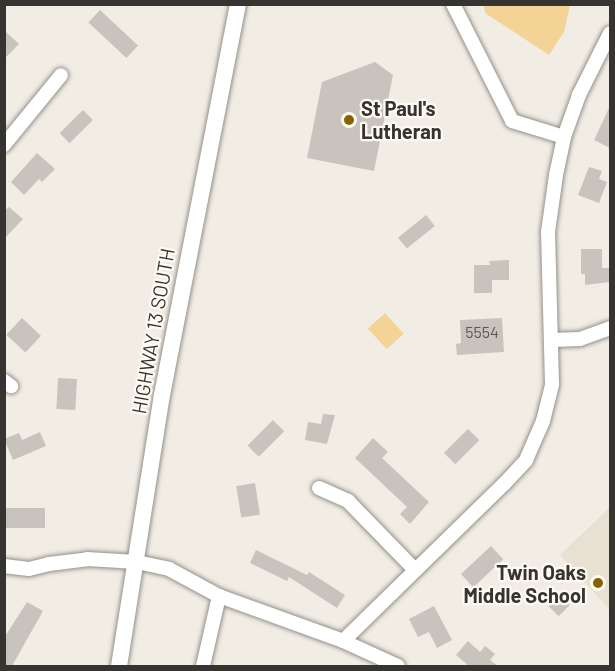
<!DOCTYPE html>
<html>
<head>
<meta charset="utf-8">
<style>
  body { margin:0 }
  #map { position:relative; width:615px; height:671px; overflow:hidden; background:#f1ede5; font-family:Barlow,sans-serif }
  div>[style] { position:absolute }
  .built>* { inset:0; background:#e8e0d2 }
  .green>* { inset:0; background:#f3d496; transform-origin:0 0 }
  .building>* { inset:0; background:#c8c4bd; transform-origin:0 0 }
  .roads { filter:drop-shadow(0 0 2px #95918a) drop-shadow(0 0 2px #95918a) }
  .minor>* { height:14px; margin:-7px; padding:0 7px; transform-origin:7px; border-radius:7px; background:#fff }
  .major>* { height:16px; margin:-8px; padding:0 8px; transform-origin:8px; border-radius:8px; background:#fff }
  .dots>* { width:16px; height:16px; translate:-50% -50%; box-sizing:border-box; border:3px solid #fefaf3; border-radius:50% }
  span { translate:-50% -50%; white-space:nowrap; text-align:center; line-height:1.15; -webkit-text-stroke:4.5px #fefaf3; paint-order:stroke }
  .number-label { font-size:16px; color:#5a5854 }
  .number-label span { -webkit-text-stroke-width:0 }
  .poi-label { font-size:20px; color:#363431; font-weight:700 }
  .left { translate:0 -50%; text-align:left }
  .right { translate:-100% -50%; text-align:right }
  .street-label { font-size:20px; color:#363431 }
  .frame { position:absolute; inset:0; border:6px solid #363431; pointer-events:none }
</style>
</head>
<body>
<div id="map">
  <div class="built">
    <div style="clip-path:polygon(610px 507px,610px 610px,560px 555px)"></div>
  </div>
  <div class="green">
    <div style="clip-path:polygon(484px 5px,570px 4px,570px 5px,564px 32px,549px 55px,485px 13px)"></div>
    <div style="left:385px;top:313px;width:28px;height:23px;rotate:48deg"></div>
  </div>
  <div class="building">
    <div style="left:100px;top:10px;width:52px;height:17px;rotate:43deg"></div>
    <div style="clip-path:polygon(4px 30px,19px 44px,4px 59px)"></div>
    <div style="clip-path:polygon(375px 62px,393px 75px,374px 171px,307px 158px,322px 82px)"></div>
    <div style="clip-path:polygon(610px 106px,610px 148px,594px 140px)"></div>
    <div style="left:83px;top:110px;width:14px;height:33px;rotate:45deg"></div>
    <div style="clip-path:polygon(37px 153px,55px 169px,42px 182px,39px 179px,24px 195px,11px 182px)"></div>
    <div style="clip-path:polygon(589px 167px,602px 171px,599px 179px,607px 182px,599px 203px,578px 195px)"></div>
    <div style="clip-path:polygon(9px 207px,23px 219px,4px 239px,4px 211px)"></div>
    <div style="left:426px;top:215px;width:14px;height:36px;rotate:51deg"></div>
    <div style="clip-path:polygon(581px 249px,602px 249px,602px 268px,610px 268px,610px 282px,585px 285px,585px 274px,581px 274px)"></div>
    <div style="clip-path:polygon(509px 260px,509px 280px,492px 280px,492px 293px,474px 293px,474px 265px,490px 265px,489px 261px)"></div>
    <div style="left:22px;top:318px;width:26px;height:23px;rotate:43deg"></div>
    <div style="clip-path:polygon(502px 318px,504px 352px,457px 355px,456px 344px,461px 343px,460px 320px)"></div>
    <div style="left:58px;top:378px;width:19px;height:31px;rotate:3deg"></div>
    <div style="clip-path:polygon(323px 414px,335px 415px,327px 444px,305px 440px,308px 422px,321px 424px)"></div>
    <div style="left:273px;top:420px;width:16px;height:36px;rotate:45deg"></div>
    <div style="left:468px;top:429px;width:16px;height:34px;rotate:45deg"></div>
    <div style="clip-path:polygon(40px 432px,46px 446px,13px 460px,4px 439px,19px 433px,22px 440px)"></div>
    <div style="clip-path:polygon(373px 438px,388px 452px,382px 458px,429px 502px,410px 524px,400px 514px,407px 507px,355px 458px)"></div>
    <div style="left:255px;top:483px;width:32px;height:19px;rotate:81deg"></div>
    <div style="left:4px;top:508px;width:41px;height:20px"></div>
    <div style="left:491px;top:546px;width:18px;height:41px;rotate:47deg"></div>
    <div style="clip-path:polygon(256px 550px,307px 575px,309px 572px,345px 595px,337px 608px,289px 577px,287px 581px,250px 563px)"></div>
    <div style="left:560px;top:595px;width:14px;height:16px;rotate:45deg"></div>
    <div style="clip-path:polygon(27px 602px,43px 611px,12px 666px,4px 666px,4px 638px)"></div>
    <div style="clip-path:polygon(434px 606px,452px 640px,437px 648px,429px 632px,418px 637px,409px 619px)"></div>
    <div style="clip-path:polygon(468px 641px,480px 652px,485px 646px,495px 654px,490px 660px,498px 666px,469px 666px,456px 655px)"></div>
  </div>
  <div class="roads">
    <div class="minor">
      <div style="left:453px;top:4px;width:131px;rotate:63.2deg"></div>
      <div style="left:512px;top:121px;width:54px;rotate:17.1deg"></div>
      <div style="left:4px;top:145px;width:90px;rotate:-50.8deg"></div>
      <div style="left:552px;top:340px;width:28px;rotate:-2deg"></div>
      <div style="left:580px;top:339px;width:32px;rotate:-20deg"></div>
      <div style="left:4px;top:381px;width:9px;rotate:36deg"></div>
      <div style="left:319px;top:488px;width:32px;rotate:24deg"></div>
      <div style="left:348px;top:501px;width:96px;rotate:45.8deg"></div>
      <div style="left:4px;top:566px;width:25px;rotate:7deg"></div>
      <div style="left:29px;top:569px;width:21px;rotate:-14deg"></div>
      <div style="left:49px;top:564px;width:38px;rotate:-7deg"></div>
      <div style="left:87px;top:559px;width:50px;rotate:3.4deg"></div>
      <div style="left:137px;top:562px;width:33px;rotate:12deg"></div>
      <div style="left:169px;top:569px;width:57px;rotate:28.4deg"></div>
      <div style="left:219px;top:596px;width:132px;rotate:19.9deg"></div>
      <div style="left:343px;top:641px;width:60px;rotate:24.4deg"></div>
      <div style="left:343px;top:641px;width:225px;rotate:-44.3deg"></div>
      <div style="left:504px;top:484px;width:33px;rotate:-47deg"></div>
      <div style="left:526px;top:460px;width:43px;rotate:-66.4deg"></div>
      <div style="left:543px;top:421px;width:38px;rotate:-76deg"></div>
      <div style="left:552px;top:384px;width:152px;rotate:-91.5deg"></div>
      <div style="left:548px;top:232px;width:58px;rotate:-82deg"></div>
      <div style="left:556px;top:175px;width:39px;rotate:-78deg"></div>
      <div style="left:564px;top:137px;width:45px;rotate:-70.3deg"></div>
      <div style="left:579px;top:95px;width:69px;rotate:-63.4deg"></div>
      <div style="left:203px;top:666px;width:72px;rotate:-77.1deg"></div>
    </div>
    <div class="major">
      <div style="left:119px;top:666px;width:274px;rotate:-81deg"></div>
      <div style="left:162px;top:395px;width:398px;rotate:-79deg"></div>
    </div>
  </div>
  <div class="dots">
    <div style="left:349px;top:120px;background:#876300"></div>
    <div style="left:598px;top:583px;background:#876300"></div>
  </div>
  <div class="number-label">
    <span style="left:482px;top:332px">5554</span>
  </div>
  <div class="poi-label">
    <span class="left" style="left:361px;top:120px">St Paul's<br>Lutheran</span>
    <span class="right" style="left:586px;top:584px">Twin Oaks<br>Middle School</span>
  </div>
  <div class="street-label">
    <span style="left:153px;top:331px;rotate:-80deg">HIGHWAY 13 SOUTH</span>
  </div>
  <div class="frame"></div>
</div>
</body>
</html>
